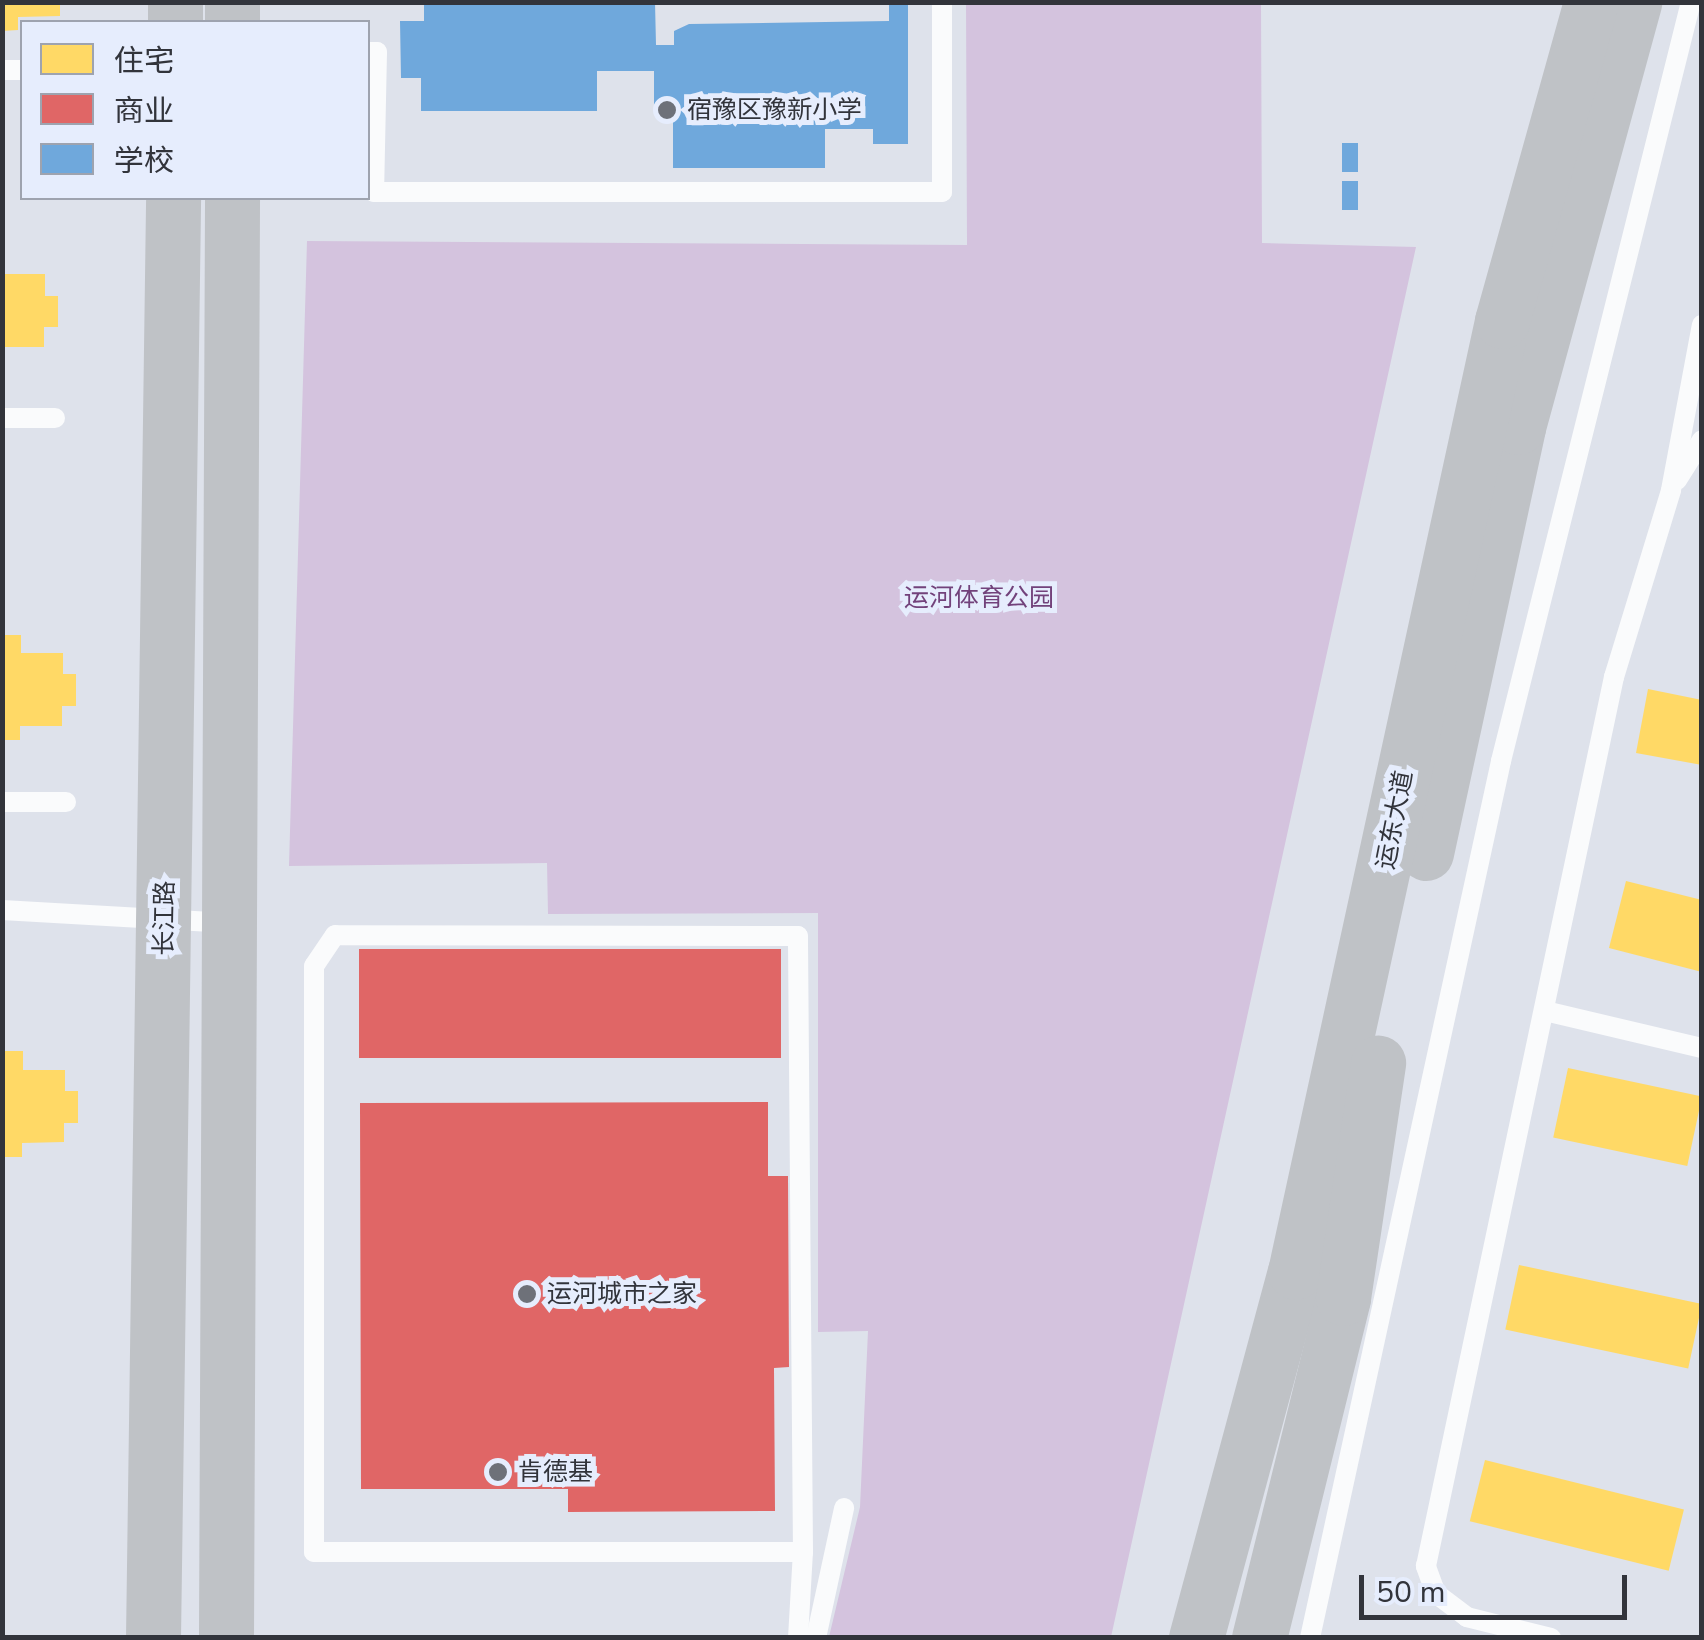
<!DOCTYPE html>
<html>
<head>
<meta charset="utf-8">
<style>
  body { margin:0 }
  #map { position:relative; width:1704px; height:1640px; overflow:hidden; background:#dee2eb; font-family:"Nunito Sans","Noto Sans SC",sans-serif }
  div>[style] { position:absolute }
  .green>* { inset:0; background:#d4c3de }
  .homes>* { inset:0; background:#ffd966; transform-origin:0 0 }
  .shops>* { inset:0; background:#e06666; transform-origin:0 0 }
  .schools>* { inset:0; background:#6fa8dc; transform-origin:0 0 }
  .lane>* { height:20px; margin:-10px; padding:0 10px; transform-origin:10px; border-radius:10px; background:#fafbfc }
  .secondary>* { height:55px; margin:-27.5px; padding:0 27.5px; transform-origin:27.5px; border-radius:27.5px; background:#bfc2c6 }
  .dots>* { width:28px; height:28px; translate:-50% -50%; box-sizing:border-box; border:5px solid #e6edfd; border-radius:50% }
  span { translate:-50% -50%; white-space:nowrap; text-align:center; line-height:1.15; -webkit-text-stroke:10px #e6edfd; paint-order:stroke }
  .poi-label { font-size:25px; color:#32343b }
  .left { translate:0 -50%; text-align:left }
  .park-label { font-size:25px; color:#72427b }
  .street-label { font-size:25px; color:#32343b }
  .frame { position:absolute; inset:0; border:5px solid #32343b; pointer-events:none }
  .legend { position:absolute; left:20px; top:20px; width:350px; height:180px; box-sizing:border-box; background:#e6edfd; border:2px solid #9ea3af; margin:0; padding:12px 18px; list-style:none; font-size:30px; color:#32343b }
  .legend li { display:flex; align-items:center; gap:20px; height:50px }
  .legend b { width:50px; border:2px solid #9ea3af }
  .scale { position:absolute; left:1359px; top:1575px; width:268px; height:45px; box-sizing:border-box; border:5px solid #32343b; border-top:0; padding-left:12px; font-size:30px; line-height:35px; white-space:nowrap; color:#32343b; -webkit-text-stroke:8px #e6edfd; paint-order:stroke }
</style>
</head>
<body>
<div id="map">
  <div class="green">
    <div style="clip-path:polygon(966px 3px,1261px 3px,1262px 243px,1416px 247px,1111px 1637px,829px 1637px,860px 1507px,868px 1331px,818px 1332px,818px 913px,548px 914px,547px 863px,289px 866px,307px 241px,967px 245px)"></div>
  </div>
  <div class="homes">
    <div style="clip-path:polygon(2px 2px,60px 2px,60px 16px,18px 17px,18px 30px,2px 31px)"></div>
    <div style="clip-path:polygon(2px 274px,45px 274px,45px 296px,58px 296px,58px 327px,44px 327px,44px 347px,2px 347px)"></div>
    <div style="clip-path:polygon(2px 635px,21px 635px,21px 653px,63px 653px,63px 674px,76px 674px,76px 706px,62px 706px,62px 726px,20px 726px,20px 740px,2px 740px)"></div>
    <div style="clip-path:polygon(1648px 689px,1702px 700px,1702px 765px,1636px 753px)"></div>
    <div style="clip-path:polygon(1626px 881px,1702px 900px,1702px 972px,1609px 948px)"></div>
    <div style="clip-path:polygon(2px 1051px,23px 1051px,23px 1070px,65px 1070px,65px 1091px,78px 1091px,78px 1123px,64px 1123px,64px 1142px,22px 1143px,22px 1157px,2px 1157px)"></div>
    <div style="left:1568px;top:1068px;width:137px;height:71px;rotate:12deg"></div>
    <div style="left:1519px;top:1265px;width:187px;height:66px;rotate:12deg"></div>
    <div style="left:1485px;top:1460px;width:205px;height:63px;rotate:14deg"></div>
  </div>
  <div class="shops">
    <div style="left:359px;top:949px;width:422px;height:109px"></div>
    <div style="clip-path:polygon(768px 1102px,768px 1176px,788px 1176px,789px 1367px,774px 1368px,775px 1511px,568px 1512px,568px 1489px,361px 1489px,360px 1103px)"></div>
  </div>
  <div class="schools">
    <div style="clip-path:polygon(424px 2px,655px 2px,656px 45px,674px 45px,674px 31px,689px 24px,889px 21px,889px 2px,908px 2px,908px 144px,873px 144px,873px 129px,825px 129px,825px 168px,673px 168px,673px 113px,654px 113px,654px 71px,597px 71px,597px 111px,421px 111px,421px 78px,401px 78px,400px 21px,424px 21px)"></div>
    <div style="left:1342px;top:143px;width:16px;height:29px"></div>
    <div style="left:1342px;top:181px;width:16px;height:29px"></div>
  </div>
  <div class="lane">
    <div style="left:368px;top:52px;width:9px"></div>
    <div style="left:377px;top:52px;width:140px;rotate:91.2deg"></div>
    <div style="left:374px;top:192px;width:568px"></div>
    <div style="left:942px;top:192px;width:190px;rotate:-90deg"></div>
    <div style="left:2px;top:70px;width:20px"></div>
    <div style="left:2px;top:418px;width:53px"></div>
    <div style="left:1677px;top:480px;width:47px;rotate:-58deg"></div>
    <div style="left:2px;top:802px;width:64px"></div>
    <div style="left:2px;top:910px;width:223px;rotate:3.3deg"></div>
    <div style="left:1545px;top:1011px;width:161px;rotate:13.3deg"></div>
    <div style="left:798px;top:1638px;width:86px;rotate:-86.7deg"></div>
    <div style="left:803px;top:1552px;width:616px;rotate:-90.47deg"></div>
    <div style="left:798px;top:936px;width:463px;rotate:-179.9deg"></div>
    <div style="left:335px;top:935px;width:37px;rotate:124deg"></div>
    <div style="left:314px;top:966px;width:586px;rotate:90deg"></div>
    <div style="left:314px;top:1552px;width:489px"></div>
    <div style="left:816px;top:1638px;width:133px;rotate:-77.8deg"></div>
    <div style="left:1310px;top:1638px;width:898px;rotate:-77.71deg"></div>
    <div style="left:1501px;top:761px;width:782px;rotate:-75.95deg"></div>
    <div style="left:1551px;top:1638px;width:87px;rotate:-166deg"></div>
    <div style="left:1467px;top:1617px;width:39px;rotate:-143deg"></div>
    <div style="left:1436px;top:1594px;width:30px;rotate:-110deg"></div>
    <div style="left:1426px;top:1566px;width:909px;rotate:-78.06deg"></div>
    <div style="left:1614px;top:677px;width:195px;rotate:-73deg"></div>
    <div style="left:1671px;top:490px;width:168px;rotate:-79.4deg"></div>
  </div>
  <div class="secondary">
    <div style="left:175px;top:22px;width:20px;rotate:-90deg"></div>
    <div style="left:232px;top:22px;width:20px;rotate:-90deg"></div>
    <div style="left:1426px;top:853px;width:436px;rotate:-77.8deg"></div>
    <div style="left:1518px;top:427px;width:441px;rotate:-74.7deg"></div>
    <div style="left:153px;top:1638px;width:1440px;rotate:-89.2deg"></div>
    <div style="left:226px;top:1638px;width:1440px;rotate:-89.76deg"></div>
    <div style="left:1196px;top:1638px;width:379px;rotate:-74.9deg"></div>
    <div style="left:1295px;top:1272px;width:973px;rotate:-77.72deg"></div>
    <div style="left:1502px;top:321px;width:331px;rotate:-74.4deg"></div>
    <div style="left:1259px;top:1638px;width:350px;rotate:-76.1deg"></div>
    <div style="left:1343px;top:1298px;width:238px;rotate:-81.5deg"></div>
  </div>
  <div class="dots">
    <div style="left:667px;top:110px;background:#6e7179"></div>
    <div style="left:527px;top:1294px;background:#6e7179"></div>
    <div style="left:498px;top:1472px;background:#6e7179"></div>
  </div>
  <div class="poi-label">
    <span class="left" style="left:687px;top:110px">宿豫区豫新小学</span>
    <span class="left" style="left:547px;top:1294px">运河城市之家</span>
    <span class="left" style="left:518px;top:1472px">肯德基</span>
  </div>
  <div class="park-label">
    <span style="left:979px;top:598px">运河体育公园</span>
  </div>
  <div class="street-label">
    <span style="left:1395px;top:820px;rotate:-79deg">运东大道</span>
    <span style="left:165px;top:918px;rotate:-89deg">长江路</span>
  </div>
  <div class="frame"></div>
  <ul class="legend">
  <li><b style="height:28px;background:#ffd966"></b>住宅</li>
  <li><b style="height:28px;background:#e06666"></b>商业</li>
  <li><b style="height:28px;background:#6fa8dc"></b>学校</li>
  </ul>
  <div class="scale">50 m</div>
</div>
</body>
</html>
